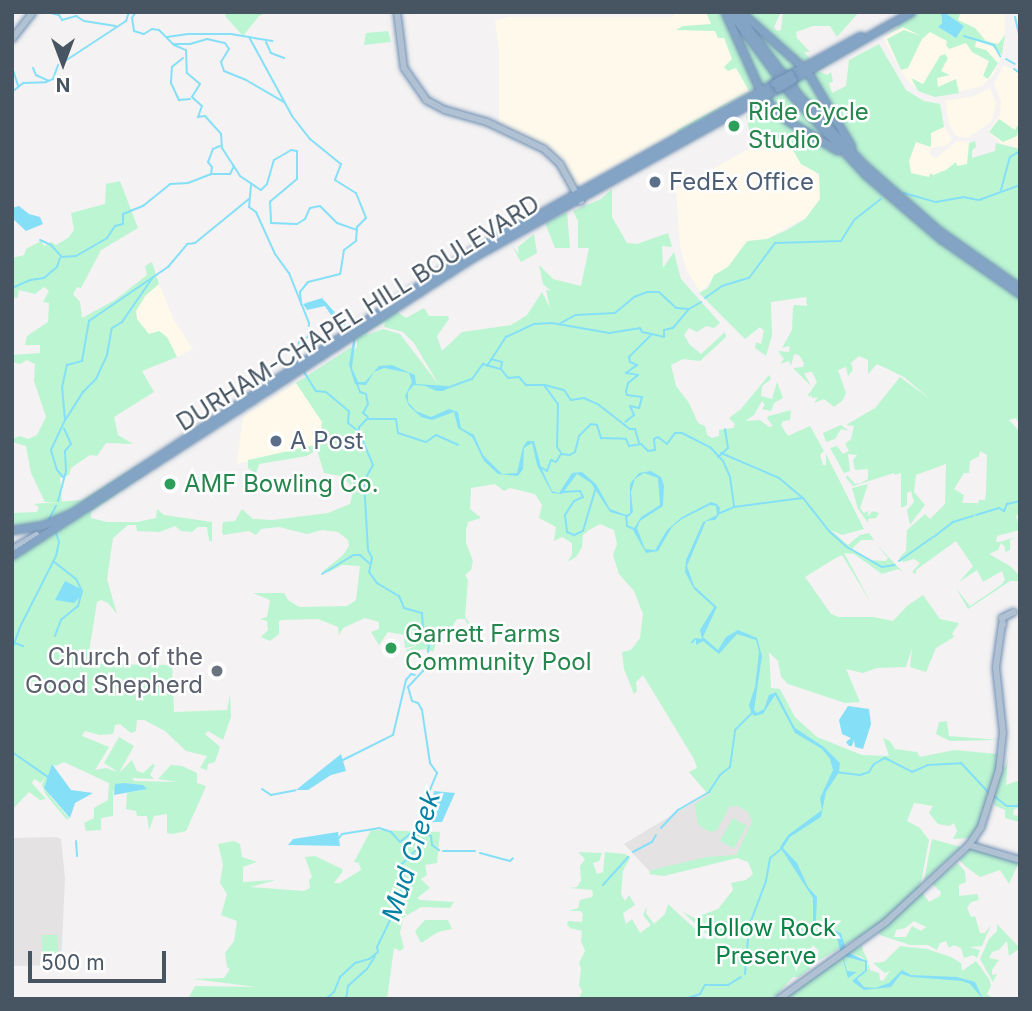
<!DOCTYPE html>
<html>
<head>
<meta charset="utf-8">
<style>
  body { margin:0 }
  #map { position:relative; width:1032px; height:1011px; overflow:hidden; background:#f4f2f2; font-family:Inter,sans-serif }
  div>[style] { position:absolute }
  .commercial>* { inset:0; background:#fef9eb }
  .education>* { inset:0; background:#e5e2e3 }
  .green>* { inset:0; background:#bcf5d2; transform-origin:0 0 }
  .water>* { inset:0; background:#85e0f7 }
  .stream>* { height:2px; margin:-1px; padding:0 1px; transform-origin:1px; border-radius:1px; background:#85e0f7 }
  .roads { filter:drop-shadow(0 0 2px #6f8fb2) drop-shadow(0 0 2px #6f8fb2) }
  .major>* { height:6px; margin:-3px; padding:0 3px; transform-origin:3px; border-radius:3px; background:#afc1d3 }
  .highway>* { height:7px; margin:-3.5px; padding:0 3.5px; transform-origin:3.5px; border-radius:3.5px; background:#84a4c6 }
  .bridges { filter:drop-shadow(0 0 2px #6f8fb2) drop-shadow(0 0 2px #6f8fb2) }
  .highway-bridge>* { height:7px; margin:-3.5px; padding:0 3.5px; transform-origin:3.5px; border-radius:3.5px; background:#84a4c6 }
  .dots>* { width:19px; height:19px; translate:-50% -50%; box-sizing:border-box; border:4px solid #fff; border-radius:50% }
  span { translate:-50% -50%; white-space:nowrap; text-align:center; line-height:1.15; -webkit-text-stroke:5px #fff; paint-order:stroke }
  .leisure-label { font-size:24px; color:#27864d }
  .left { translate:0 -50%; text-align:left }
  .service-label { font-size:24px; color:#4e5e75 }
  .street-label { font-size:24px; color:#475562 }
  .worship-label { font-size:24px; color:#5b616d }
  .right { translate:-100% -50%; text-align:right }
  .park-label { font-size:24px; color:#0c8247 }
  .water-label { font-size:26px; color:#0381a2; font-style:italic }
  .frame { position:absolute; inset:0; border:14px solid #475562; pointer-events:none }
  .north { position:absolute; left:28px; top:28px; width:70px; height:70px; -webkit-text-stroke:5px #fff; paint-order:stroke; rotate:180deg; font-size:19px; font-weight:700; line-height:28px; text-align:center; color:#475562 }
  .north::after { content:''; display:block; margin:auto; width:24px; height:32px; background:#475562; clip-path:polygon(50% 0,100% 100%,50% 72%,0 100%) }
  .scale { position:absolute; left:28px; top:951px; width:138px; height:32px; box-sizing:border-box; border:4px solid #475562; border-top:0; padding-left:9px; font-size:21px; line-height:24px; white-space:nowrap; color:#475562; -webkit-text-stroke:5px #fff; paint-order:stroke }
</style>
</head>
<body>
<div id="map">
  <div class="commercial">
    <div style="clip-path:polygon(674px 12px,714px 12px,752px 91px,576px 186px,551px 151px,499px 123px,499px 50px,495px 21px,508px 17px,673px 17px)"></div>
    <div style="clip-path:polygon(930px 12px,1005px 12px,1004px 48px,994px 74px,982px 86px,942px 96px,919px 91px,906px 79px,883px 38px)"></div>
    <div style="clip-path:polygon(1003px 66px,1020px 71px,1020px 148px,1001px 144px,988px 132px,1000px 115px,1001px 101px,994px 84px)"></div>
    <div style="clip-path:polygon(990px 88px,996px 104px,992px 121px,968px 138px,956px 136px,949px 125px,945px 101px,974px 96px)"></div>
    <div style="clip-path:polygon(944px 126px,952px 139px,947px 145px,931px 148px,929px 154px,936px 158px,957px 141px,971px 142px,967px 172px,914px 185px,903px 155px,913px 134px)"></div>
    <div style="clip-path:polygon(774px 141px,791px 144px,818px 175px,822px 183px,819px 204px,811px 215px,741px 253px,700px 292px,686px 269px,680px 246px,676px 190px,753px 146px)"></div>
    <div style="clip-path:polygon(159px 284px,174px 320px,193px 349px,177px 357px,167px 337px,159px 331px,149px 334px,137px 320px,136px 311px,149px 291px)"></div>
    <div style="clip-path:polygon(296px 383px,324px 424px,322px 444px,237px 464px,243px 417px)"></div>
  </div>
  <div class="education">
    <div style="clip-path:polygon(712px 791px,752px 814px,754px 823px,735px 856px,651px 873px,624px 844px)"></div>
    <div style="clip-path:polygon(57px 837px,61px 839px,65px 878px,61px 965px,12px 966px,12px 838px)"></div>
  </div>
  <div class="green">
    <div style="clip-path:polygon(227px 12px,267px 12px,259px 16px,243px 36px,225px 16px)"></div>
    <div style="clip-path:polygon(706px 12px,723px 12px,755px 88px,678px 133px,677px 130px,749px 91px,736px 68px,728px 71px,724px 67px,732px 59px,724px 38px,718px 38px,715px 31px,676px 30px,683px 26px,711px 24px)"></div>
    <div style="clip-path:polygon(727px 12px,776px 79px,761px 88px)"></div>
    <div style="clip-path:polygon(743px 12px,781px 12px,774px 27px,777px 31px,781px 30px,783px 12px,859px 12px,837px 37px,830px 26px,813px 26px,796px 32px,797px 38px,810px 52px,804px 52px,810px 59px,806px 61px,799px 60px)"></div>
    <div style="clip-path:polygon(917px 12px,941px 12px,942px 23px,938px 27px,954px 37px,964px 26px,944px 12px,960px 14px,958px 20px,975px 28px,986px 41px,998px 44px,1005px 35px,1002px 55px,991px 45px,976px 41px,975px 47px,986px 50px,998px 63px,988px 79px,983px 76px,989px 61px,972px 52px,966px 43px,949px 49px,946px 45px,947px 41px,930px 32px,922px 39px,908px 68px,901px 70px,887px 39px,904px 30px,921px 36px,903px 27px,885px 35px,898px 27px,897px 23px)"></div>
    <div style="clip-path:polygon(740px 13px,799px 66px,785px 74px)"></div>
    <div style="clip-path:polygon(388px 31px,391px 42px,364px 45px,366px 33px)"></div>
    <div style="clip-path:polygon(876px 36px,818px 71px,827px 75px,831px 72px,833px 82px,829px 83px,832px 93px,846px 86px,849px 60px,879px 44px,906px 90px,924px 101px,940px 104px,944px 127px,931px 133px,931px 147px,916px 142px,909px 161px,911px 173px,929px 177px,930px 173px,933px 175px,946px 170px,956px 162px,957px 166px,967px 164px,969px 143px,975px 141px,976px 147px,972px 150px,972px 158px,995px 151px,996px 143px,1020px 149px,1020px 285px,946px 233px,881px 178px,848px 141px,812px 73px)"></div>
    <div style="clip-path:polygon(945px 54px,948px 58px,941px 71px,950px 75px,937px 78px,938px 87px,956px 79px,959px 93px,935px 97px,918px 91px,911px 78px,923px 84px,940px 56px)"></div>
    <div style="clip-path:polygon(805px 74px,845px 141px,791px 82px)"></div>
    <div style="clip-path:polygon(783px 87px,835px 146px,777px 110px,767px 95px)"></div>
    <div style="clip-path:polygon(evenodd,768px 104px,833px 149px,1020px 297px,1020px 425px,1016px 418px,1009px 420px,1020px 432px,1020px 513px,1016px 516px,1020px 530px,997px 536px,996px 542px,1000px 542px,1016px 537px,1010px 540px,1010px 550px,1005px 552px,1005px 547px,1001px 543px,998px 550px,989px 554px,1010px 566px,1020px 576px,1020px 581px,1010px 581px,968px 609px,956px 588px,970px 606px,1001px 585px,1005px 580px,1002px 571px,983px 582px,977px 570px,959px 582px,973px 566px,956px 541px,916px 570px,916px 574px,912px 572px,920px 563px,914px 559px,903px 562px,899px 558px,906px 551px,907px 530px,925px 514px,930px 519px,945px 504px,946px 464px,916px 475px,914px 492px,925px 505px,910px 525px,907px 510px,914px 502px,911px 491px,907px 493px,907px 505px,901px 508px,901px 473px,895px 475px,894px 473px,853px 486px,846px 478px,847px 475px,855px 484px,861px 483px,868px 479px,868px 469px,855px 470px,853px 460px,857px 455px,848px 454px,850px 471px,844px 473px,830px 448px,837px 446px,843px 454px,849px 451px,845px 444px,851px 439px,854px 426px,846px 425px,875px 408px,900px 377px,930px 399px,904px 377px,877px 364px,868px 374px,868px 360px,859px 356px,851px 363px,853px 370px,848px 376px,846px 367px,838px 370px,846px 393px,843px 400px,834px 407px,824px 399px,814px 403px,818px 397px,812px 398px,811px 394px,810px 397px,808px 395px,817px 382px,812px 372px,804px 373px,811px 386px,793px 368px,803px 367px,804px 363px,799px 355px,794px 354px,791px 366px,789px 361px,780px 364px,784px 359px,778px 351px,789px 352px,790px 346px,782px 348px,792px 330px,793px 308px,794px 305px,807px 306px,806px 297px,771px 302px,772px 335px,766px 356px,755px 348px,756px 342px,761px 344px,764px 331px,760px 327px,745px 339px,699px 293px,708px 288px,714px 275px,728px 267px,747px 241px,767px 239px,787px 230px,805px 219px,820px 199px,819px 174px,801px 164px,790px 145px,772px 136px,755px 139px,749px 129px,746px 116px,768px 104px,980px 451px,987px 455px,986px 492px,985px 500px,979px 500px,977px 509px,978px 503px,962px 503px,964px 495px,954px 489px,964px 473px,969px 473px,970px 461px,979px 456px,980px 451px)"></div>
    <div style="clip-path:polygon(999px 119px,1015px 130px,1020px 121px,1017px 136px,1003px 142px,989px 132px)"></div>
    <div style="clip-path:polygon(120px 181px,138px 228px,101px 250px,81px 288px,77px 287px,73px 294px,80px 302px,82px 318px,115px 300px,147px 275px,145px 266px,152px 262px,159px 284px,145px 296px,136px 311px,137px 319px,149px 334px,159px 331px,167px 337px,177px 357px,142px 371px,154px 392px,114px 417px,118px 435px,133px 444px,106px 443px,97px 456px,90px 455px,71px 468px,69px 475px,60px 478px,62px 502px,45px 502px,31px 473px,26px 446px,12px 442px,12px 439px,20px 436px,28px 439px,37px 435px,46px 417px,34px 381px,35px 364px,27px 360px,20px 364px,12px 362px,12px 355px,40px 353px,40px 345px,25px 345px,27px 336px,48px 322px,49px 303px,43px 302px,49px 291px,44px 287px,35px 294px,19px 290px,17px 298px,12px 297px,12px 258px,24px 255px,26px 249px,41px 241px,44px 246px,51px 242px,56px 245px,68px 238px,74px 230px,71px 213px,105px 204px,106px 184px)"></div>
    <div style="clip-path:polygon(evenodd,612px 189px,612px 217px,627px 243px,637px 244px,668px 233px,672px 247px,662px 246px,663px 268px,674px 252px,681px 279px,720px 323px,714px 328px,706px 326px,697px 332px,689px 328px,684px 335px,690px 345px,701px 354px,725px 332px,726px 337px,700px 361px,683px 359px,671px 365px,676px 386px,689px 403px,698px 423px,705px 426px,707px 435px,712px 438px,719px 436px,719px 430px,733px 428px,735px 424px,729px 418px,741px 409px,769px 375px,771px 379px,762px 386px,761px 396px,772px 399px,777px 382px,783px 398px,774px 403px,771px 411px,762px 409px,765px 405px,762px 401px,754px 415px,745px 421px,760px 420px,769px 427px,773px 426px,767px 418px,769px 416px,791px 410px,790px 420px,783px 421px,781px 425px,788px 436px,810px 426px,824px 451px,820px 455px,823px 465px,826px 465px,826px 454px,864px 529px,842px 535px,831px 530px,848px 545px,860px 535px,869px 533px,874px 540px,861px 540px,851px 550px,868px 560px,886px 561px,888px 558px,875px 543px,903px 572px,898px 569px,882px 574px,854px 554px,844px 553px,871px 603px,842px 555px,834px 559px,805px 577px,831px 614px,839px 617px,874px 617px,893px 621px,907px 606px,923px 595px,940px 619px,959px 623px,952px 634px,954px 637px,936px 648px,926px 672px,910px 667px,912px 648px,906px 667px,877px 668px,863px 673px,846px 669px,860px 702px,845px 703px,788px 684px,781px 677px,778px 661px,769px 652px,771px 688px,780px 689px,795px 717px,817px 737px,862px 755px,889px 756px,883px 738px,890px 741px,895px 749px,917px 752px,920px 757px,954px 750px,997px 754px,999px 748px,997px 767px,983px 817px,972px 835px,969px 838px,953px 839px,957px 831px,954px 823px,950px 826px,938px 824px,929px 813px,933px 806px,914px 803px,907px 821px,920px 828px,929px 840px,920px 887px,875px 928px,816px 962px,819px 951px,813px 945px,808px 953px,810px 969px,799px 977px,793px 977px,773px 999px,579px 999px,582px 991px,579px 985px,581px 969px,579px 963px,585px 951px,581px 941px,582px 931px,570px 928px,567px 924px,568px 921px,582px 922px,583px 914px,580px 911px,569px 911px,578px 908px,580px 900px,592px 897px,593px 894px,592px 890px,570px 888px,577px 887px,581px 881px,580px 866px,585px 859px,578px 852px,602px 853px,599px 861px,593px 863px,597px 874px,603px 872px,605px 852px,625px 854px,630px 858px,623px 871px,621px 894px,625px 901px,629px 895px,635px 905px,623px 913px,626px 924px,632px 919px,640px 933px,651px 925px,643px 915px,647px 906px,646px 913px,654px 924px,665px 914px,668px 904px,706px 939px,712px 939px,682px 911px,694px 918px,718px 909px,733px 890px,731px 883px,746px 880px,753px 874px,748px 862px,737px 858px,664px 876px,649px 874px,651px 870px,707px 857px,736px 855px,752px 822px,748px 812px,737px 806px,732px 807px,731px 804px,717px 830px,710px 832px,698px 825px,695px 804px,712px 793px,705px 795px,706px 792px,689px 772px,697px 768px,694px 759px,643px 675px,636px 682px,637px 691px,634px 694px,624px 669px,622px 652px,631px 650px,640px 638px,643px 614px,634px 591px,619px 574px,613px 555px,617px 544px,614px 530px,600px 524px,589px 530px,583px 535px,582px 547px,576px 557px,567px 562px,572px 555px,572px 543px,562px 537px,554px 541px,556px 527px,539px 518px,542px 505px,535px 494px,510px 488px,504px 491px,495px 484px,471px 488px,470px 509px,481px 518px,468px 522px,466px 530px,466px 543px,473px 561px,471px 570px,465px 575px,468px 580px,465px 617px,475px 630px,470px 630px,465px 619px,457px 619px,452px 627px,443px 627px,440px 635px,444px 643px,436px 644px,433px 652px,425px 649px,408px 653px,406px 650px,416px 646px,414px 637px,415px 646px,405px 648px,404px 638px,410px 636px,388px 632px,379px 645px,371px 632px,379px 629px,379px 622px,365px 618px,343px 628px,339px 635px,338px 627px,318px 619px,282px 620px,279px 621px,279px 634px,270px 641px,261px 637px,268px 630px,267px 621px,260px 619px,267px 617px,270px 600px,253px 593px,284px 593px,288px 600px,299px 607px,347px 606px,356px 600px,360px 566px,342px 565px,329px 572px,322px 572px,343px 555px,349px 546px,348px 540px,338px 532px,322px 530px,307px 534px,279px 527px,261px 529px,256px 535px,249px 531px,223px 535px,222px 531px,223px 522px,235px 521px,242px 509px,253px 519px,273px 520px,328px 513px,350px 504px,354px 488px,341px 476px,324px 473px,317px 450px,307px 456px,259px 464px,256px 474px,248px 468px,248px 460px,319px 444px,322px 422px,296px 383px,353px 346px,353px 352px,357px 346px,356px 337px,396px 311px,406px 318px,424px 308px,429px 316px,448px 316px,449px 319px,437px 336px,442px 351px,462px 332px,511px 325px,527px 315px,542px 292px,550px 308px,546px 290px,551px 291px,543px 284px,539px 265px,553px 279px,581px 286px,589px 248px,578px 248px,578px 221px,573px 211px,601px 199px,612px 189px,385px 322px,384px 327px,403px 332px,414px 343px,439px 385px,400px 334px,383px 329px,367px 335px,368px 331px,385px 322px)"></div>
    <div style="clip-path:polygon(567px 212px,570px 248px,555px 248px,545px 223px)"></div>
    <div style="clip-path:polygon(534px 234px,537px 253px,521px 262px,512px 246px,519px 254px,518px 247px)"></div>
    <div style="clip-path:polygon(841px 425px,849px 431px,841px 429px,835px 439px,826px 442px,823px 433px)"></div>
    <div style="clip-path:polygon(149px 458px,83px 503px,53px 519px,12px 528px,12px 513px,37px 512px,39px 507px,34px 504px,82px 500px)"></div>
    <div style="clip-path:polygon(156px 467px,91px 512px,91px 518px,107px 522px,137px 522px,156px 518px,157px 509px,164px 515px,212px 522px,212px 542px,209px 540px,207px 527px,198px 527px,192px 532px,181px 531px,175px 526px,160px 532px,137px 531px,136px 525px,128px 525px,113px 538px,107px 579px,117px 614px,108px 603px,101px 600px,97px 602px,87px 664px,172px 665px,174px 712px,227px 710px,230px 695px,231px 717px,223px 740px,208px 731px,205px 734px,220px 747px,215px 762px,208px 764px,207px 770px,200px 768px,207px 756px,186px 751px,165px 731px,144px 720px,137px 720px,136px 731px,131px 733px,120px 724px,115px 725px,113px 734px,100px 735px,85px 731px,82px 736px,109px 747px,95px 770px,106px 768px,118px 772px,104px 763px,119px 737px,134px 746px,119px 773px,132px 760px,137px 771px,143px 773px,153px 764px,155px 765px,150px 775px,154px 779px,132px 778px,134px 781px,178px 782px,158px 779px,171px 765px,182px 766px,197px 773px,197px 783px,206px 786px,201px 798px,186px 831px,173px 834px,167px 833px,167px 814px,154px 816px,149px 830px,147px 816px,137px 816px,136px 811px,126px 809px,127px 793px,146px 789px,113px 791px,113px 816px,101px 818px,101px 830px,86px 831px,84px 823px,94px 818px,94px 808px,108px 800px,109px 783px,64px 762px,56px 766px,52px 764px,50px 796px,69px 818px,67px 820px,46px 795px,42px 785px,45px 776px,41px 783px,34px 779px,32px 783px,46px 799px,40px 800px,29px 792px,12px 810px,12px 558px)"></div>
    <div style="clip-path:polygon(868px 484px,860px 508px,864px 513px,868px 511px,868px 516px,873px 511px,879px 513px,876px 518px,868px 519px,868px 523px,858px 509px,852px 488px)"></div>
    <div style="clip-path:polygon(947px 721px,949px 736px,998px 740px,950px 741px,936px 734px,939px 722px)"></div>
    <div style="clip-path:polygon(1008px 758px,1006px 785px,1020px 780px,1020px 807px,1014px 809px,1013px 815px,1020px 816px,1020px 822px,1005px 818px,1005px 810px,995px 806px,993px 800px,1002px 763px,1005px 768px)"></div>
    <div style="left:733px;top:818px;width:16px;height:26px;rotate:30deg"></div>
    <div style="clip-path:polygon(371px 830px,440px 832px,437px 863px,425px 865px,427px 875px,421px 879px,430px 888px,417px 898px,420px 900px,454px 902px,450px 908px,421px 907px,403px 918px,400px 933px,404px 948px,400px 951px,394px 948px,387px 999px,188px 999px,195px 986px,257px 987px,193px 979px,224px 978px,230px 969px,227px 967px,225px 953px,234px 941px,237px 921px,221px 915px,227px 894px,220px 883px,223px 864px,218px 844px,234px 841px,240px 844px,242px 857px,257px 862px,243px 867px,243px 882px,276px 880px,250px 887px,304px 891px,310px 888px,309px 880px,312px 877px,305px 857px,315px 856px,342px 869px,343px 871px,334px 883px,340px 883px,361px 870px,359px 863px,354px 862px)"></div>
    <div style="clip-path:polygon(932px 839px,961px 847px,924px 881px,930px 849px)"></div>
    <div style="clip-path:polygon(972px 849px,1019px 862px,1009px 884px,1000px 870px,980px 877px,965px 866px,959px 859px)"></div>
    <div style="clip-path:polygon(evenodd,957px 863px,965px 871px,966px 882px,959px 885px,959px 896px,977px 894px,979px 900px,971px 902px,967px 908px,971px 917px,975px 916px,980px 933px,985px 933px,991px 925px,982px 946px,969px 947px,980px 950px,977px 958px,973px 955px,964px 958px,961px 948px,954px 945px,949px 948px,946px 941px,940px 943px,937px 950px,928px 945px,910px 945px,880px 935px,878px 931px,922px 892px,929px 902px,940px 896px,941px 892px,932px 884px,957px 863px,914px 921px,926px 927px,921px 931px,912px 926px,906px 937px,894px 937px,896px 930px,905px 928px,914px 921px)"></div>
    <div style="clip-path:polygon(425px 920px,448px 920px,452px 929px,438px 932px,421px 943px,415px 931px)"></div>
    <div style="clip-path:polygon(997px 924px,1020px 948px,1009px 956px,1007px 941px,999px 950px,992px 952px,989px 958px,999px 960px,992px 970px,992px 975px,997px 974px,993px 982px,980px 959px,989px 939px,997px 931px)"></div>
    <div style="left:42px;top:935px;width:16px;height:27px"></div>
    <div style="clip-path:polygon(862px 945px,863px 951px,867px 958px,870px 970px,879px 973px,880px 980px,883px 981px,890px 971px,885px 973px,873px 963px,884px 962px,900px 946px,927px 949px,951px 957px,961px 963px,962px 971px,976px 961px,989px 979px,991px 986px,987px 994px,993px 999px,781px 999px,844px 955px,865px 962px,865px 970px,858px 976px,868px 969px,868px 963px,862px 957px,848px 953px)"></div>
  </div>
  <div class="water">
    <div style="clip-path:polygon(944px 12px,964px 26px,956px 38px,938px 27px,942px 23px,941px 13px)"></div>
    <div style="clip-path:polygon(19px 206px,29px 214px,40px 217px,43px 224px,26px 231px,12px 218px,12px 208px)"></div>
    <div style="clip-path:polygon(322px 298px,356px 336px,352px 368px,358px 382px,365px 382px,379px 366px,392px 365px,415px 375px,416px 384px,448px 386px,444px 391px,437px 391px,425px 386px,414px 385px,408px 392px,408px 402px,416px 411px,431px 417px,449px 409px,458px 412px,461px 428px,474px 435px,483px 455px,502px 474px,517px 473px,523px 447px,527px 441px,534px 441px,541px 467px,552px 491px,559px 493px,572px 473px,582px 472px,596px 484px,610px 509px,626px 515px,630px 513px,630px 484px,639px 473px,651px 471px,661px 477px,664px 486px,663px 506px,640px 521px,637px 528px,645px 549px,655px 550px,667px 530px,682px 517px,711px 502px,717px 504px,720px 508px,719px 515px,715px 520px,706px 521px,687px 566px,694px 586px,717px 607px,703px 637px,718px 650px,726px 637px,738px 630px,757px 638px,762px 656px,754px 710px,757px 713px,764px 709px,769px 695px,776px 692px,795px 728px,824px 747px,840px 763px,839px 772px,826px 792px,821px 817px,790px 837px,783px 848px,797px 863px,808px 887px,817px 897px,816px 922px,841px 933px,847px 952px,867px 961px,867px 971px,857px 979px,864px 987px,875px 988px,889px 983px,902px 970px,911px 975px,957px 977px,975px 982px,983px 999px,970px 984px,962px 981px,911px 977px,901px 974px,891px 987px,864px 990px,852px 981px,865px 970px,865px 962px,843px 956px,847px 971px,857px 972px,848px 978px,836px 935px,813px 923px,813px 898px,780px 847px,788px 835px,822px 810px,820px 798px,833px 770px,830px 759px,822px 749px,795px 733px,775px 695px,763px 714px,754px 716px,751px 712px,749px 705px,755px 687px,759px 652px,756px 640px,737px 634px,719px 654px,703px 641px,696px 645px,696px 639px,693px 643px,690px 643px,695px 638px,702px 639px,700px 630px,714px 607px,694px 589px,685px 572px,686px 560px,703px 522px,717px 515px,716px 506px,710px 505px,682px 519px,672px 527px,658px 551px,646px 553px,633px 530px,641px 517px,660px 505px,658px 478px,644px 473px,635px 479px,631px 492px,633px 512px,628px 517px,610px 512px,591px 483px,577px 474px,562px 494px,552px 493px,537px 465px,532px 443px,524px 448px,523px 469px,518px 476px,498px 474px,484px 461px,472px 437px,458px 428px,454px 412px,432px 420px,421px 417px,409px 406px,405px 396px,412px 382px,409px 373px,384px 368px,374px 372px,366px 385px,355px 384px,349px 365px,353px 341px,351px 335px,336px 323px,325px 306px,307px 310px,303px 304px)"></div>
    <div style="clip-path:polygon(65px 581px,81px 589px,80px 597px,74px 603px,55px 600px)"></div>
    <div style="clip-path:polygon(848px 706px,869px 709px,871px 724px,863px 749px,855px 747px,854px 740px,852px 746px,849px 746px,846px 742px,851px 738px,842px 734px,839px 720px)"></div>
    <div style="clip-path:polygon(341px 754px,346px 771px,331px 775px,308px 790px,296px 790px)"></div>
    <div style="clip-path:polygon(52px 764px,71px 790px,93px 793px,75px 803px,70px 818px,44px 788px)"></div>
    <div style="clip-path:polygon(124px 783px,143px 785px,147px 789px,114px 795px,115px 784px)"></div>
    <div style="clip-path:polygon(434px 791px,455px 793px,442px 822px,429px 822px)"></div>
    <div style="clip-path:polygon(338px 832px,340px 846px,288px 845px,293px 839px)"></div>
  </div>
  <div class="stream">
    <div style="left:136px;top:12px;width:7px;rotate:124deg"></div>
    <div style="left:132px;top:18px;width:13px;rotate:81deg"></div>
    <div style="left:134px;top:31px;width:10px;rotate:17deg"></div>
    <div style="left:144px;top:34px;width:9px;rotate:-32deg"></div>
    <div style="left:152px;top:29px;width:7px;rotate:8deg"></div>
    <div style="left:159px;top:30px;width:21px;rotate:45deg"></div>
    <div style="left:174px;top:45px;width:13px;rotate:23deg"></div>
    <div style="left:186px;top:50px;width:23px;rotate:88deg"></div>
    <div style="left:187px;top:73px;width:17px;rotate:40deg"></div>
    <div style="left:200px;top:84px;width:15px;rotate:122deg"></div>
    <div style="left:192px;top:97px;width:13px;rotate:42deg"></div>
    <div style="left:202px;top:106px;width:12px;rotate:110deg"></div>
    <div style="left:198px;top:117px;width:7px;rotate:-8deg"></div>
    <div style="left:205px;top:116px;width:24px;rotate:48deg"></div>
    <div style="left:221px;top:134px;width:14px;rotate:86deg"></div>
    <div style="left:222px;top:148px;width:33px;rotate:57deg"></div>
    <div style="left:240px;top:176px;width:25px;rotate:34deg"></div>
    <div style="left:261px;top:190px;width:8px;rotate:-45deg"></div>
    <div style="left:267px;top:184px;width:25px;rotate:-74deg"></div>
    <div style="left:274px;top:160px;width:20px;rotate:-30deg"></div>
    <div style="left:291px;top:150px;width:6px;rotate:9deg"></div>
    <div style="left:297px;top:151px;width:28px;rotate:90deg"></div>
    <div style="left:297px;top:179px;width:35px;rotate:140deg"></div>
    <div style="left:270px;top:202px;width:21px;rotate:87deg"></div>
    <div style="left:271px;top:223px;width:26px;rotate:2deg"></div>
    <div style="left:297px;top:224px;width:9px;rotate:-32deg"></div>
    <div style="left:305px;top:219px;width:12px;rotate:-66deg"></div>
    <div style="left:310px;top:208px;width:10px;rotate:-11deg"></div>
    <div style="left:320px;top:206px;width:24px;rotate:45deg"></div>
    <div style="left:337px;top:223px;width:21px;rotate:19deg"></div>
    <div style="left:51px;top:13px;width:8px;rotate:14deg"></div>
    <div style="left:59px;top:15px;width:6px;rotate:59deg"></div>
    <div style="left:62px;top:20px;width:15px;rotate:-16deg"></div>
    <div style="left:76px;top:16px;width:9px;rotate:32deg"></div>
    <div style="left:84px;top:21px;width:32px;rotate:9deg"></div>
    <div style="left:1015px;top:17px;width:23px;rotate:77deg"></div>
    <div style="left:964px;top:36px;width:31px;rotate:17deg"></div>
    <div style="left:994px;top:45px;width:13px;rotate:61deg"></div>
    <div style="left:167px;top:37px;width:21px;rotate:-8deg"></div>
    <div style="left:188px;top:34px;width:43px"></div>
    <div style="left:231px;top:34px;width:42px;rotate:9.7deg"></div>
    <div style="left:249px;top:37px;width:90px;rotate:61.4deg"></div>
    <div style="left:292px;top:116px;width:29px;rotate:52deg"></div>
    <div style="left:310px;top:139px;width:40px;rotate:39deg"></div>
    <div style="left:341px;top:164px;width:17px;rotate:111deg"></div>
    <div style="left:335px;top:180px;width:25px;rotate:32deg"></div>
    <div style="left:356px;top:193px;width:27px;rotate:68deg"></div>
    <div style="left:366px;top:218px;width:13px;rotate:135deg"></div>
    <div style="left:357px;top:227px;width:14px;rotate:94deg"></div>
    <div style="left:356px;top:241px;width:15px;rotate:143deg"></div>
    <div style="left:344px;top:250px;width:24px;rotate:99deg"></div>
    <div style="left:340px;top:274px;width:33px;rotate:166deg"></div>
    <div style="left:308px;top:282px;width:13px;rotate:129deg"></div>
    <div style="left:300px;top:292px;width:12px;rotate:85deg"></div>
    <div style="left:266px;top:42px;width:12px;rotate:66deg"></div>
    <div style="left:271px;top:53px;width:14px;rotate:21deg"></div>
    <div style="left:173px;top:44px;width:17px"></div>
    <div style="left:190px;top:44px;width:18px;rotate:-16deg"></div>
    <div style="left:207px;top:39px;width:18px;rotate:13deg"></div>
    <div style="left:225px;top:43px;width:7px;rotate:56deg"></div>
    <div style="left:229px;top:49px;width:15px;rotate:122deg"></div>
    <div style="left:221px;top:62px;width:9px;rotate:72deg"></div>
    <div style="left:224px;top:71px;width:24px;rotate:22deg"></div>
    <div style="left:246px;top:80px;width:44px;rotate:30.1deg"></div>
    <div style="left:183px;top:58px;width:14px;rotate:141deg"></div>
    <div style="left:172px;top:67px;width:16px;rotate:94deg"></div>
    <div style="left:171px;top:83px;width:19px;rotate:65deg"></div>
    <div style="left:179px;top:100px;width:11px;rotate:-5deg"></div>
    <div style="left:1006px;top:59px;width:10px;rotate:29deg"></div>
    <div style="left:62px;top:63px;width:77px;rotate:-33.3deg"></div>
    <div style="left:126px;top:21px;width:9px;rotate:-72deg"></div>
    <div style="left:12px;top:67px;width:20px;rotate:72deg"></div>
    <div style="left:33px;top:68px;width:8px;rotate:67deg"></div>
    <div style="left:36px;top:75px;width:14px;rotate:25deg"></div>
    <div style="left:1014px;top:69px;width:7px;rotate:34deg"></div>
    <div style="left:12px;top:92px;width:14px;rotate:-39deg"></div>
    <div style="left:23px;top:83px;width:23px;rotate:-2deg"></div>
    <div style="left:46px;top:82px;width:8px;rotate:-23deg"></div>
    <div style="left:53px;top:79px;width:15px;rotate:-70deg"></div>
    <div style="left:220px;top:146px;width:8px;rotate:157deg"></div>
    <div style="left:213px;top:149px;width:14px;rotate:111deg"></div>
    <div style="left:208px;top:162px;width:6px;rotate:51deg"></div>
    <div style="left:212px;top:167px;width:7px;rotate:98deg"></div>
    <div style="left:211px;top:174px;width:19px"></div>
    <div style="left:230px;top:174px;width:9px;rotate:-63deg"></div>
    <div style="left:251px;top:185px;width:22px;rotate:95deg"></div>
    <div style="left:249px;top:207px;width:9px;rotate:36deg"></div>
    <div style="left:256px;top:212px;width:46px;rotate:65.7deg"></div>
    <div style="left:275px;top:254px;width:24px;rotate:54deg"></div>
    <div style="left:289px;top:273px;width:54px;rotate:68.2deg"></div>
    <div style="left:309px;top:323px;width:14px;rotate:94deg"></div>
    <div style="left:308px;top:337px;width:10px;rotate:151deg"></div>
    <div style="left:299px;top:342px;width:18px;rotate:96deg"></div>
    <div style="left:1001px;top:190px;width:34px;rotate:-75deg"></div>
    <div style="left:1010px;top:157px;width:12px;rotate:-31deg"></div>
    <div style="left:904px;top:193px;width:33px;rotate:16deg"></div>
    <div style="left:936px;top:202px;width:27px;rotate:-10deg"></div>
    <div style="left:963px;top:197px;width:16px;rotate:11deg"></div>
    <div style="left:979px;top:200px;width:44px;rotate:-20.1deg"></div>
    <div style="left:40px;top:240px;width:12px;rotate:24deg"></div>
    <div style="left:51px;top:245px;width:15px;rotate:48deg"></div>
    <div style="left:61px;top:257px;width:15px;rotate:-4deg"></div>
    <div style="left:76px;top:256px;width:36px;rotate:-30deg"></div>
    <div style="left:107px;top:238px;width:14px;rotate:-56deg"></div>
    <div style="left:115px;top:226px;width:8px;rotate:-14deg"></div>
    <div style="left:123px;top:224px;width:10px;rotate:-90deg"></div>
    <div style="left:123px;top:214px;width:22px;rotate:-22deg"></div>
    <div style="left:143px;top:206px;width:35px;rotate:-39deg"></div>
    <div style="left:170px;top:184px;width:18px;rotate:-3deg"></div>
    <div style="left:188px;top:183px;width:25px;rotate:-21deg"></div>
    <div style="left:12px;top:288px;width:20px;rotate:-24deg"></div>
    <div style="left:30px;top:280px;width:14px;rotate:-8deg"></div>
    <div style="left:44px;top:278px;width:17px;rotate:-40deg"></div>
    <div style="left:57px;top:267px;width:9px;rotate:-72deg"></div>
    <div style="left:705px;top:298px;width:21px;rotate:-35deg"></div>
    <div style="left:722px;top:286px;width:28px;rotate:-17deg"></div>
    <div style="left:749px;top:278px;width:44px;rotate:-53.4deg"></div>
    <div style="left:775px;top:243px;width:66px;rotate:-1.7deg"></div>
    <div style="left:841px;top:241px;width:25px;rotate:-58deg"></div>
    <div style="left:854px;top:220px;width:34px;rotate:-38deg"></div>
    <div style="left:559px;top:324px;width:18px;rotate:-29deg"></div>
    <div style="left:575px;top:315px;width:40px;rotate:-2.9deg"></div>
    <div style="left:615px;top:313px;width:25px;rotate:-40deg"></div>
    <div style="left:634px;top:297px;width:14px;rotate:-21deg"></div>
    <div style="left:647px;top:292px;width:12px"></div>
    <div style="left:659px;top:292px;width:23px;rotate:43deg"></div>
    <div style="left:676px;top:308px;width:13px;rotate:4deg"></div>
    <div style="left:652px;top:334px;width:12px;rotate:14deg"></div>
    <div style="left:664px;top:337px;width:7px;rotate:-90deg"></div>
    <div style="left:664px;top:330px;width:9px;rotate:-13deg"></div>
    <div style="left:673px;top:328px;width:25px;rotate:-50deg"></div>
    <div style="left:689px;top:309px;width:14px;rotate:-30deg"></div>
    <div style="left:491px;top:359px;width:11px;rotate:15deg"></div>
    <div style="left:502px;top:362px;width:6px;rotate:99deg"></div>
    <div style="left:487px;top:366px;width:35px;rotate:-57deg"></div>
    <div style="left:506px;top:337px;width:31px;rotate:-25deg"></div>
    <div style="left:534px;top:324px;width:18px;rotate:-3deg"></div>
    <div style="left:552px;top:323px;width:58px;rotate:10deg"></div>
    <div style="left:609px;top:333px;width:31px;rotate:-9deg"></div>
    <div style="left:640px;top:328px;width:4px;rotate:63deg"></div>
    <div style="left:642px;top:332px;width:10px;rotate:11deg"></div>
    <div style="left:652px;top:334px;width:33px;rotate:135deg"></div>
    <div style="left:629px;top:357px;width:5px;rotate:79deg"></div>
    <div style="left:630px;top:362px;width:8px;rotate:23deg"></div>
    <div style="left:637px;top:365px;width:14px;rotate:144deg"></div>
    <div style="left:626px;top:373px;width:12px;rotate:9deg"></div>
    <div style="left:638px;top:375px;width:13px;rotate:141deg"></div>
    <div style="left:628px;top:383px;width:9px;rotate:103deg"></div>
    <div style="left:626px;top:392px;width:3px;rotate:72deg"></div>
    <div style="left:627px;top:395px;width:15px;rotate:8deg"></div>
    <div style="left:642px;top:397px;width:11px;rotate:105deg"></div>
    <div style="left:639px;top:408px;width:9px;rotate:-167deg"></div>
    <div style="left:630px;top:406px;width:10px;rotate:66deg"></div>
    <div style="left:634px;top:415px;width:11px;rotate:142deg"></div>
    <div style="left:304px;top:372px;width:22px;rotate:58deg"></div>
    <div style="left:316px;top:391px;width:10px;rotate:6deg"></div>
    <div style="left:326px;top:392px;width:30px;rotate:40deg"></div>
    <div style="left:349px;top:411px;width:12px;rotate:95deg"></div>
    <div style="left:348px;top:423px;width:13px;rotate:39deg"></div>
    <div style="left:357px;top:384px;width:9px;rotate:69deg"></div>
    <div style="left:360px;top:392px;width:6px;rotate:18deg"></div>
    <div style="left:366px;top:394px;width:10px;rotate:79deg"></div>
    <div style="left:368px;top:404px;width:10px;rotate:119deg"></div>
    <div style="left:363px;top:413px;width:6px;rotate:39deg"></div>
    <div style="left:545px;top:385px;width:20px;rotate:15deg"></div>
    <div style="left:564px;top:390px;width:12px;rotate:55deg"></div>
    <div style="left:571px;top:400px;width:13px;rotate:-9deg"></div>
    <div style="left:584px;top:398px;width:17px;rotate:25deg"></div>
    <div style="left:599px;top:405px;width:39px;rotate:38deg"></div>
    <div style="left:630px;top:429px;width:5px"></div>
    <div style="left:635px;top:429px;width:15px;rotate:74deg"></div>
    <div style="left:444px;top:389px;width:30px;rotate:-20deg"></div>
    <div style="left:472px;top:379px;width:19px;rotate:-54deg"></div>
    <div style="left:483px;top:364px;width:19px;rotate:16deg"></div>
    <div style="left:501px;top:369px;width:11px;rotate:52deg"></div>
    <div style="left:508px;top:378px;width:11px;rotate:-5deg"></div>
    <div style="left:519px;top:377px;width:11px;rotate:49deg"></div>
    <div style="left:526px;top:385px;width:18px"></div>
    <div style="left:544px;top:385px;width:24px;rotate:54deg"></div>
    <div style="left:558px;top:404px;width:43px;rotate:91.3deg"></div>
    <div style="left:557px;top:447px;width:7px;rotate:56deg"></div>
    <div style="left:368px;top:418px;width:13px;rotate:135deg"></div>
    <div style="left:359px;top:427px;width:5px;rotate:90deg"></div>
    <div style="left:359px;top:432px;width:36px;rotate:67deg"></div>
    <div style="left:373px;top:465px;width:18px;rotate:119deg"></div>
    <div style="left:364px;top:481px;width:69px;rotate:86.7deg"></div>
    <div style="left:368px;top:550px;width:9px;rotate:63deg"></div>
    <div style="left:372px;top:558px;width:14px;rotate:102deg"></div>
    <div style="left:369px;top:572px;width:14px;rotate:54deg"></div>
    <div style="left:377px;top:583px;width:26px;rotate:31deg"></div>
    <div style="left:399px;top:596px;width:13px;rotate:67deg"></div>
    <div style="left:404px;top:608px;width:19px;rotate:16deg"></div>
    <div style="left:422px;top:613px;width:14px;rotate:86deg"></div>
    <div style="left:423px;top:627px;width:5px;rotate:127deg"></div>
    <div style="left:420px;top:631px;width:8px;rotate:76deg"></div>
    <div style="left:422px;top:639px;width:9px;rotate:41deg"></div>
    <div style="left:429px;top:645px;width:7px;rotate:98deg"></div>
    <div style="left:66px;top:419px;width:32px;rotate:-58deg"></div>
    <div style="left:83px;top:392px;width:18px;rotate:-45deg"></div>
    <div style="left:96px;top:379px;width:26px;rotate:-65deg"></div>
    <div style="left:107px;top:355px;width:27px;rotate:-80deg"></div>
    <div style="left:112px;top:328px;width:12px;rotate:-31deg"></div>
    <div style="left:122px;top:322px;width:55px;rotate:-55.4deg"></div>
    <div style="left:369px;top:419px;width:27px"></div>
    <div style="left:396px;top:419px;width:14px;rotate:82deg"></div>
    <div style="left:398px;top:433px;width:29px;rotate:18deg"></div>
    <div style="left:426px;top:442px;width:12px;rotate:-35deg"></div>
    <div style="left:436px;top:435px;width:24px;rotate:24deg"></div>
    <div style="left:721px;top:453px;width:63px;rotate:23.3deg"></div>
    <div style="left:779px;top:478px;width:31px;rotate:40deg"></div>
    <div style="left:803px;top:498px;width:42px;rotate:51.8deg"></div>
    <div style="left:829px;top:531px;width:24px;rotate:42deg"></div>
    <div style="left:847px;top:547px;width:40px;rotate:29.7deg"></div>
    <div style="left:882px;top:567px;width:13px;rotate:-9deg"></div>
    <div style="left:718px;top:457px;width:13px;rotate:-42deg"></div>
    <div style="left:728px;top:448px;width:19px;rotate:-99deg"></div>
    <div style="left:540px;top:467px;width:8px;rotate:30deg"></div>
    <div style="left:547px;top:471px;width:12px;rotate:-70deg"></div>
    <div style="left:551px;top:460px;width:5px;rotate:22deg"></div>
    <div style="left:556px;top:462px;width:9px;rotate:-58deg"></div>
    <div style="left:561px;top:454px;width:9px;rotate:6deg"></div>
    <div style="left:570px;top:455px;width:6px;rotate:-31deg"></div>
    <div style="left:575px;top:452px;width:16px;rotate:-76deg"></div>
    <div style="left:579px;top:436px;width:17px;rotate:-45deg"></div>
    <div style="left:591px;top:424px;width:6px;rotate:9deg"></div>
    <div style="left:597px;top:425px;width:14px;rotate:73deg"></div>
    <div style="left:601px;top:438px;width:25px;rotate:2deg"></div>
    <div style="left:626px;top:439px;width:8px;rotate:67deg"></div>
    <div style="left:629px;top:446px;width:12px;rotate:-9deg"></div>
    <div style="left:641px;top:444px;width:10px;rotate:45deg"></div>
    <div style="left:648px;top:451px;width:7px;rotate:-8deg"></div>
    <div style="left:655px;top:450px;width:11px;rotate:-95deg"></div>
    <div style="left:654px;top:439px;width:4px;rotate:-27deg"></div>
    <div style="left:658px;top:437px;width:11px;rotate:38deg"></div>
    <div style="left:667px;top:444px;width:14px;rotate:-54deg"></div>
    <div style="left:675px;top:433px;width:7px"></div>
    <div style="left:682px;top:433px;width:31px;rotate:27deg"></div>
    <div style="left:710px;top:447px;width:19px;rotate:47deg"></div>
    <div style="left:723px;top:461px;width:17px;rotate:66deg"></div>
    <div style="left:730px;top:477px;width:30px;rotate:82deg"></div>
    <div style="left:63px;top:477px;width:9px;rotate:-131deg"></div>
    <div style="left:57px;top:470px;width:21px;rotate:-107deg"></div>
    <div style="left:51px;top:450px;width:33px;rotate:-65deg"></div>
    <div style="left:65px;top:420px;width:32px;rotate:-95deg"></div>
    <div style="left:62px;top:388px;width:24px;rotate:-78deg"></div>
    <div style="left:67px;top:365px;width:16px;rotate:-15deg"></div>
    <div style="left:82px;top:361px;width:41px;rotate:-80.1deg"></div>
    <div style="left:89px;top:321px;width:96px;rotate:-34.4deg"></div>
    <div style="left:168px;top:267px;width:30px;rotate:-50deg"></div>
    <div style="left:187px;top:244px;width:8px;rotate:-7deg"></div>
    <div style="left:195px;top:243px;width:70px;rotate:-39.2deg"></div>
    <div style="left:563px;top:492px;width:17px;rotate:-3deg"></div>
    <div style="left:580px;top:491px;width:7px;rotate:63deg"></div>
    <div style="left:583px;top:497px;width:10px;rotate:156deg"></div>
    <div style="left:574px;top:501px;width:17px;rotate:123deg"></div>
    <div style="left:565px;top:515px;width:17px;rotate:83deg"></div>
    <div style="left:567px;top:532px;width:8px;rotate:23deg"></div>
    <div style="left:574px;top:535px;width:10px;rotate:-24deg"></div>
    <div style="left:583px;top:531px;width:46px;rotate:-73.5deg"></div>
    <div style="left:58px;top:501px;width:31px;rotate:-75deg"></div>
    <div style="left:66px;top:471px;width:20px;rotate:-93deg"></div>
    <div style="left:65px;top:451px;width:9px;rotate:-49deg"></div>
    <div style="left:71px;top:444px;width:17px;rotate:-114deg"></div>
    <div style="left:720px;top:513px;width:15px;rotate:-23deg"></div>
    <div style="left:734px;top:507px;width:69px;rotate:-7.5deg"></div>
    <div style="left:976px;top:515px;width:24px;rotate:-17deg"></div>
    <div style="left:999px;top:508px;width:6px;rotate:31deg"></div>
    <div style="left:1004px;top:511px;width:8px;rotate:-67deg"></div>
    <div style="left:1007px;top:504px;width:13px;rotate:-13deg"></div>
    <div style="left:626px;top:516px;width:10px;rotate:84deg"></div>
    <div style="left:627px;top:526px;width:8px;rotate:23deg"></div>
    <div style="left:49px;top:519px;width:15px;rotate:-62deg"></div>
    <div style="left:935px;top:536px;width:23px;rotate:-38deg"></div>
    <div style="left:953px;top:522px;width:21px;rotate:-17deg"></div>
    <div style="left:53px;top:561px;width:29px;rotate:38deg"></div>
    <div style="left:76px;top:579px;width:13px;rotate:63deg"></div>
    <div style="left:82px;top:591px;width:16px;rotate:105deg"></div>
    <div style="left:78px;top:606px;width:22px;rotate:141deg"></div>
    <div style="left:61px;top:620px;width:17px;rotate:111deg"></div>
    <div style="left:899px;top:561px;width:42px;rotate:-35.2deg"></div>
    <div style="left:322px;top:574px;width:37px;rotate:-31deg"></div>
    <div style="left:354px;top:555px;width:6px"></div>
    <div style="left:360px;top:555px;width:12px;rotate:42deg"></div>
    <div style="left:15px;top:643px;width:9px;rotate:21deg"></div>
    <div style="left:12px;top:650px;width:24px;rotate:-71deg"></div>
    <div style="left:20px;top:627px;width:80px;rotate:-63.1deg"></div>
    <div style="left:56px;top:556px;width:14px;rotate:-78deg"></div>
    <div style="left:59px;top:542px;width:9px;rotate:-108deg"></div>
    <div style="left:12px;top:729px;width:17px;rotate:90deg"></div>
    <div style="left:12px;top:752px;width:44px;rotate:34.8deg"></div>
    <div style="left:343px;top:760px;width:56px;rotate:-26.6deg"></div>
    <div style="left:393px;top:735px;width:57px;rotate:-76.7deg"></div>
    <div style="left:406px;top:680px;width:8px;rotate:-50deg"></div>
    <div style="left:411px;top:674px;width:4px;rotate:14deg"></div>
    <div style="left:835px;top:772px;width:25px;rotate:7deg"></div>
    <div style="left:860px;top:775px;width:9px;rotate:-18deg"></div>
    <div style="left:869px;top:772px;width:9px;rotate:-58deg"></div>
    <div style="left:874px;top:764px;width:13px;rotate:-29deg"></div>
    <div style="left:885px;top:758px;width:30px;rotate:27deg"></div>
    <div style="left:912px;top:772px;width:17px;rotate:-24deg"></div>
    <div style="left:928px;top:765px;width:33px;rotate:-3deg"></div>
    <div style="left:961px;top:763px;width:41px;rotate:47deg"></div>
    <div style="left:262px;top:789px;width:11px;rotate:34deg"></div>
    <div style="left:271px;top:795px;width:25px;rotate:-11deg"></div>
    <div style="left:994px;top:796px;width:16px;rotate:38deg"></div>
    <div style="left:1007px;top:806px;width:11px"></div>
    <div style="left:1018px;top:806px;width:7px;rotate:-74deg"></div>
    <div style="left:661px;top:828px;width:25px;rotate:-47deg"></div>
    <div style="left:678px;top:810px;width:36px;rotate:-30deg"></div>
    <div style="left:709px;top:792px;width:20px;rotate:-57deg"></div>
    <div style="left:720px;top:775px;width:13px;rotate:-39deg"></div>
    <div style="left:730px;top:767px;width:37px;rotate:-82deg"></div>
    <div style="left:735px;top:730px;width:25px;rotate:-45deg"></div>
    <div style="left:422px;top:831px;width:10px;rotate:29deg"></div>
    <div style="left:431px;top:836px;width:9px;rotate:84deg"></div>
    <div style="left:432px;top:845px;width:9px;rotate:36deg"></div>
    <div style="left:339px;top:838px;width:5px;rotate:-53deg"></div>
    <div style="left:342px;top:834px;width:37px;rotate:-9deg"></div>
    <div style="left:379px;top:828px;width:13px;rotate:18deg"></div>
    <div style="left:391px;top:832px;width:13px;rotate:48deg"></div>
    <div style="left:400px;top:842px;width:14px;rotate:-39deg"></div>
    <div style="left:411px;top:833px;width:9px;rotate:-13deg"></div>
    <div style="left:76px;top:841px;width:15px;rotate:86deg"></div>
    <div style="left:443px;top:851px;width:32px"></div>
    <div style="left:633px;top:852px;width:21px;rotate:-28deg"></div>
    <div style="left:652px;top:842px;width:8px;rotate:-60deg"></div>
    <div style="left:480px;top:853px;width:31px;rotate:15deg"></div>
    <div style="left:510px;top:861px;width:4px;rotate:-45deg"></div>
    <div style="left:603px;top:885px;width:38px;rotate:-48deg"></div>
    <div style="left:745px;top:974px;width:48px;rotate:-85.2deg"></div>
    <div style="left:749px;top:926px;width:48px;rotate:-69.3deg"></div>
    <div style="left:766px;top:881px;width:23px;rotate:-80deg"></div>
    <div style="left:770px;top:858px;width:14px;rotate:-39deg"></div>
    <div style="left:326px;top:999px;width:11px;rotate:-41deg"></div>
    <div style="left:334px;top:992px;width:16px;rotate:-68deg"></div>
    <div style="left:340px;top:977px;width:21px;rotate:-43deg"></div>
    <div style="left:355px;top:963px;width:15px;rotate:-16deg"></div>
    <div style="left:369px;top:959px;width:11px;rotate:-38deg"></div>
    <div style="left:378px;top:952px;width:5px;rotate:-101deg"></div>
    <div style="left:377px;top:947px;width:46px;rotate:-64deg"></div>
    <div style="left:397px;top:906px;width:35px;rotate:-77deg"></div>
    <div style="left:405px;top:872px;width:9px;rotate:-111deg"></div>
    <div style="left:402px;top:864px;width:20px;rotate:-45deg"></div>
    <div style="left:416px;top:850px;width:13px;rotate:-86deg"></div>
    <div style="left:417px;top:837px;width:19px;rotate:-62deg"></div>
    <div style="left:426px;top:820px;width:28px;rotate:-84deg"></div>
    <div style="left:429px;top:792px;width:21px;rotate:-67deg"></div>
    <div style="left:437px;top:773px;width:12px;rotate:-125deg"></div>
    <div style="left:430px;top:763px;width:54px;rotate:-98.6deg"></div>
    <div style="left:422px;top:710px;width:8px;rotate:-120deg"></div>
    <div style="left:418px;top:703px;width:6px;rotate:-162deg"></div>
    <div style="left:412px;top:701px;width:15px;rotate:-106deg"></div>
    <div style="left:408px;top:687px;width:22px;rotate:-47deg"></div>
    <div style="left:423px;top:671px;width:13px;rotate:-72deg"></div>
    <div style="left:346px;top:999px;width:13px;rotate:-81deg"></div>
    <div style="left:348px;top:986px;width:25px;rotate:-42deg"></div>
    <div style="left:367px;top:969px;width:15px;rotate:-58deg"></div>
    <div style="left:685px;top:999px;width:16px;rotate:-18deg"></div>
    <div style="left:700px;top:994px;width:10px;rotate:-61deg"></div>
    <div style="left:705px;top:985px;width:23px"></div>
    <div style="left:728px;top:985px;width:15px;rotate:-32deg"></div>
  </div>
  <div class="roads">
    <div class="major">
      <div style="left:397px;top:12px;width:56px;rotate:82.9deg"></div>
      <div style="left:404px;top:68px;width:39px;rotate:55deg"></div>
      <div style="left:426px;top:100px;width:21px;rotate:28deg"></div>
      <div style="left:445px;top:110px;width:44px;rotate:15.9deg"></div>
      <div style="left:487px;top:122px;width:63px;rotate:25.3deg"></div>
      <div style="left:544px;top:149px;width:22px;rotate:43deg"></div>
      <div style="left:560px;top:164px;width:43px;rotate:61.1deg"></div>
      <div style="left:12px;top:39px;width:34px;rotate:-52deg"></div>
      <div style="left:12px;top:549px;width:28px;rotate:-30deg"></div>
      <div style="left:1003px;top:625px;width:7px;rotate:-98deg"></div>
      <div style="left:1002px;top:618px;width:13px;rotate:-27deg"></div>
      <div style="left:969px;top:845px;width:53px;rotate:16.4deg"></div>
      <div style="left:779px;top:999px;width:132px;rotate:-35.7deg"></div>
      <div style="left:886px;top:922px;width:113px;rotate:-42.9deg"></div>
      <div style="left:969px;top:845px;width:22px;rotate:-56deg"></div>
      <div style="left:981px;top:827px;width:60px;rotate:-72.5deg"></div>
      <div style="left:999px;top:770px;width:37px;rotate:-84deg"></div>
      <div style="left:1003px;top:733px;width:66px;rotate:-96.1deg"></div>
      <div style="left:996px;top:667px;width:43px;rotate:-82.1deg"></div>
    </div>
    <div class="highway">
      <div style="left:725px;top:12px;width:83px;rotate:65.9deg"></div>
      <div style="left:759px;top:88px;width:23px;rotate:56deg"></div>
      <div style="left:772px;top:107px;width:23px;rotate:40deg"></div>
      <div style="left:790px;top:122px;width:55px;rotate:30.8deg"></div>
      <div style="left:730px;top:12px;width:101px;rotate:53.5deg"></div>
      <div style="left:790px;top:93px;width:112px;rotate:47.2deg"></div>
      <div style="left:866px;top:175px;width:99px;rotate:40.5deg"></div>
      <div style="left:941px;top:239px;width:96px;rotate:34.8deg"></div>
      <div style="left:736px;top:12px;width:105px;rotate:53.1deg"></div>
      <div style="left:799px;top:96px;width:96px;rotate:46.7deg"></div>
      <div style="left:865px;top:166px;width:98px;rotate:41.3deg"></div>
      <div style="left:939px;top:231px;width:99px;rotate:35.1deg"></div>
      <div style="left:741px;top:12px;width:89px;rotate:41.8deg"></div>
      <div style="left:807px;top:71px;width:87px;rotate:59.6deg"></div>
      <div style="left:790px;top:74px;width:80px;rotate:-28.5deg"></div>
      <div style="left:793px;top:79px;width:136px;rotate:-29.6deg"></div>
      <div style="left:12px;top:530px;width:31px;rotate:-9deg"></div>
      <div style="left:43px;top:525px;width:33px;rotate:-23deg"></div>
      <div style="left:73px;top:512px;width:471px;rotate:-33.2deg"></div>
      <div style="left:467px;top:254px;width:351px;rotate:-29.1deg"></div>
      <div style="left:12px;top:555px;width:549px;rotate:-32.88deg"></div>
      <div style="left:473px;top:257px;width:349px;rotate:-29deg"></div>
    </div>
  </div>
  <div class="bridges">
    <div class="highway-bridge">
      <div style="left:774px;top:83px;width:18px;rotate:-29deg"></div>
      <div style="left:778px;top:88px;width:17px;rotate:-31deg"></div>
    </div>
  </div>
  <div class="dots">
    <div style="left:734px;top:126px;background:#2e9e5b"></div>
    <div style="left:655px;top:182px;background:#5c6f8a"></div>
    <div style="left:276px;top:441px;background:#5c6f8a"></div>
    <div style="left:170px;top:484px;background:#2e9e5b"></div>
    <div style="left:391px;top:648px;background:#2e9e5b"></div>
    <div style="left:217px;top:671px;background:#6b7280"></div>
  </div>
  <div class="leisure-label">
    <span class="left" style="left:748px;top:126px">Ride Cycle<br>Studio</span>
    <span class="left" style="left:184px;top:484px">AMF Bowling Co.</span>
    <span class="left" style="left:405px;top:648px">Garrett Farms<br>Community Pool</span>
  </div>
  <div class="service-label">
    <span class="left" style="left:669px;top:182px">FedEx Office</span>
    <span class="left" style="left:290px;top:441px">A Post</span>
  </div>
  <div class="street-label">
    <span style="left:358px;top:313px;rotate:-32deg">DURHAM-CHAPEL HILL BOULEVARD</span>
  </div>
  <div class="worship-label">
    <span class="right" style="left:203px;top:671px">Church of the<br>Good Shepherd</span>
  </div>
  <div class="park-label">
    <span style="left:766px;top:942px">Hollow Rock<br>Preserve</span>
  </div>
  <div class="water-label">
    <span style="left:411px;top:856px;rotate:-72deg">Mud Creek</span>
  </div>
  <div class="frame"></div>
  <div class="north">N</div>
  <div class="scale">500 m</div>
</div>
</body>
</html>
